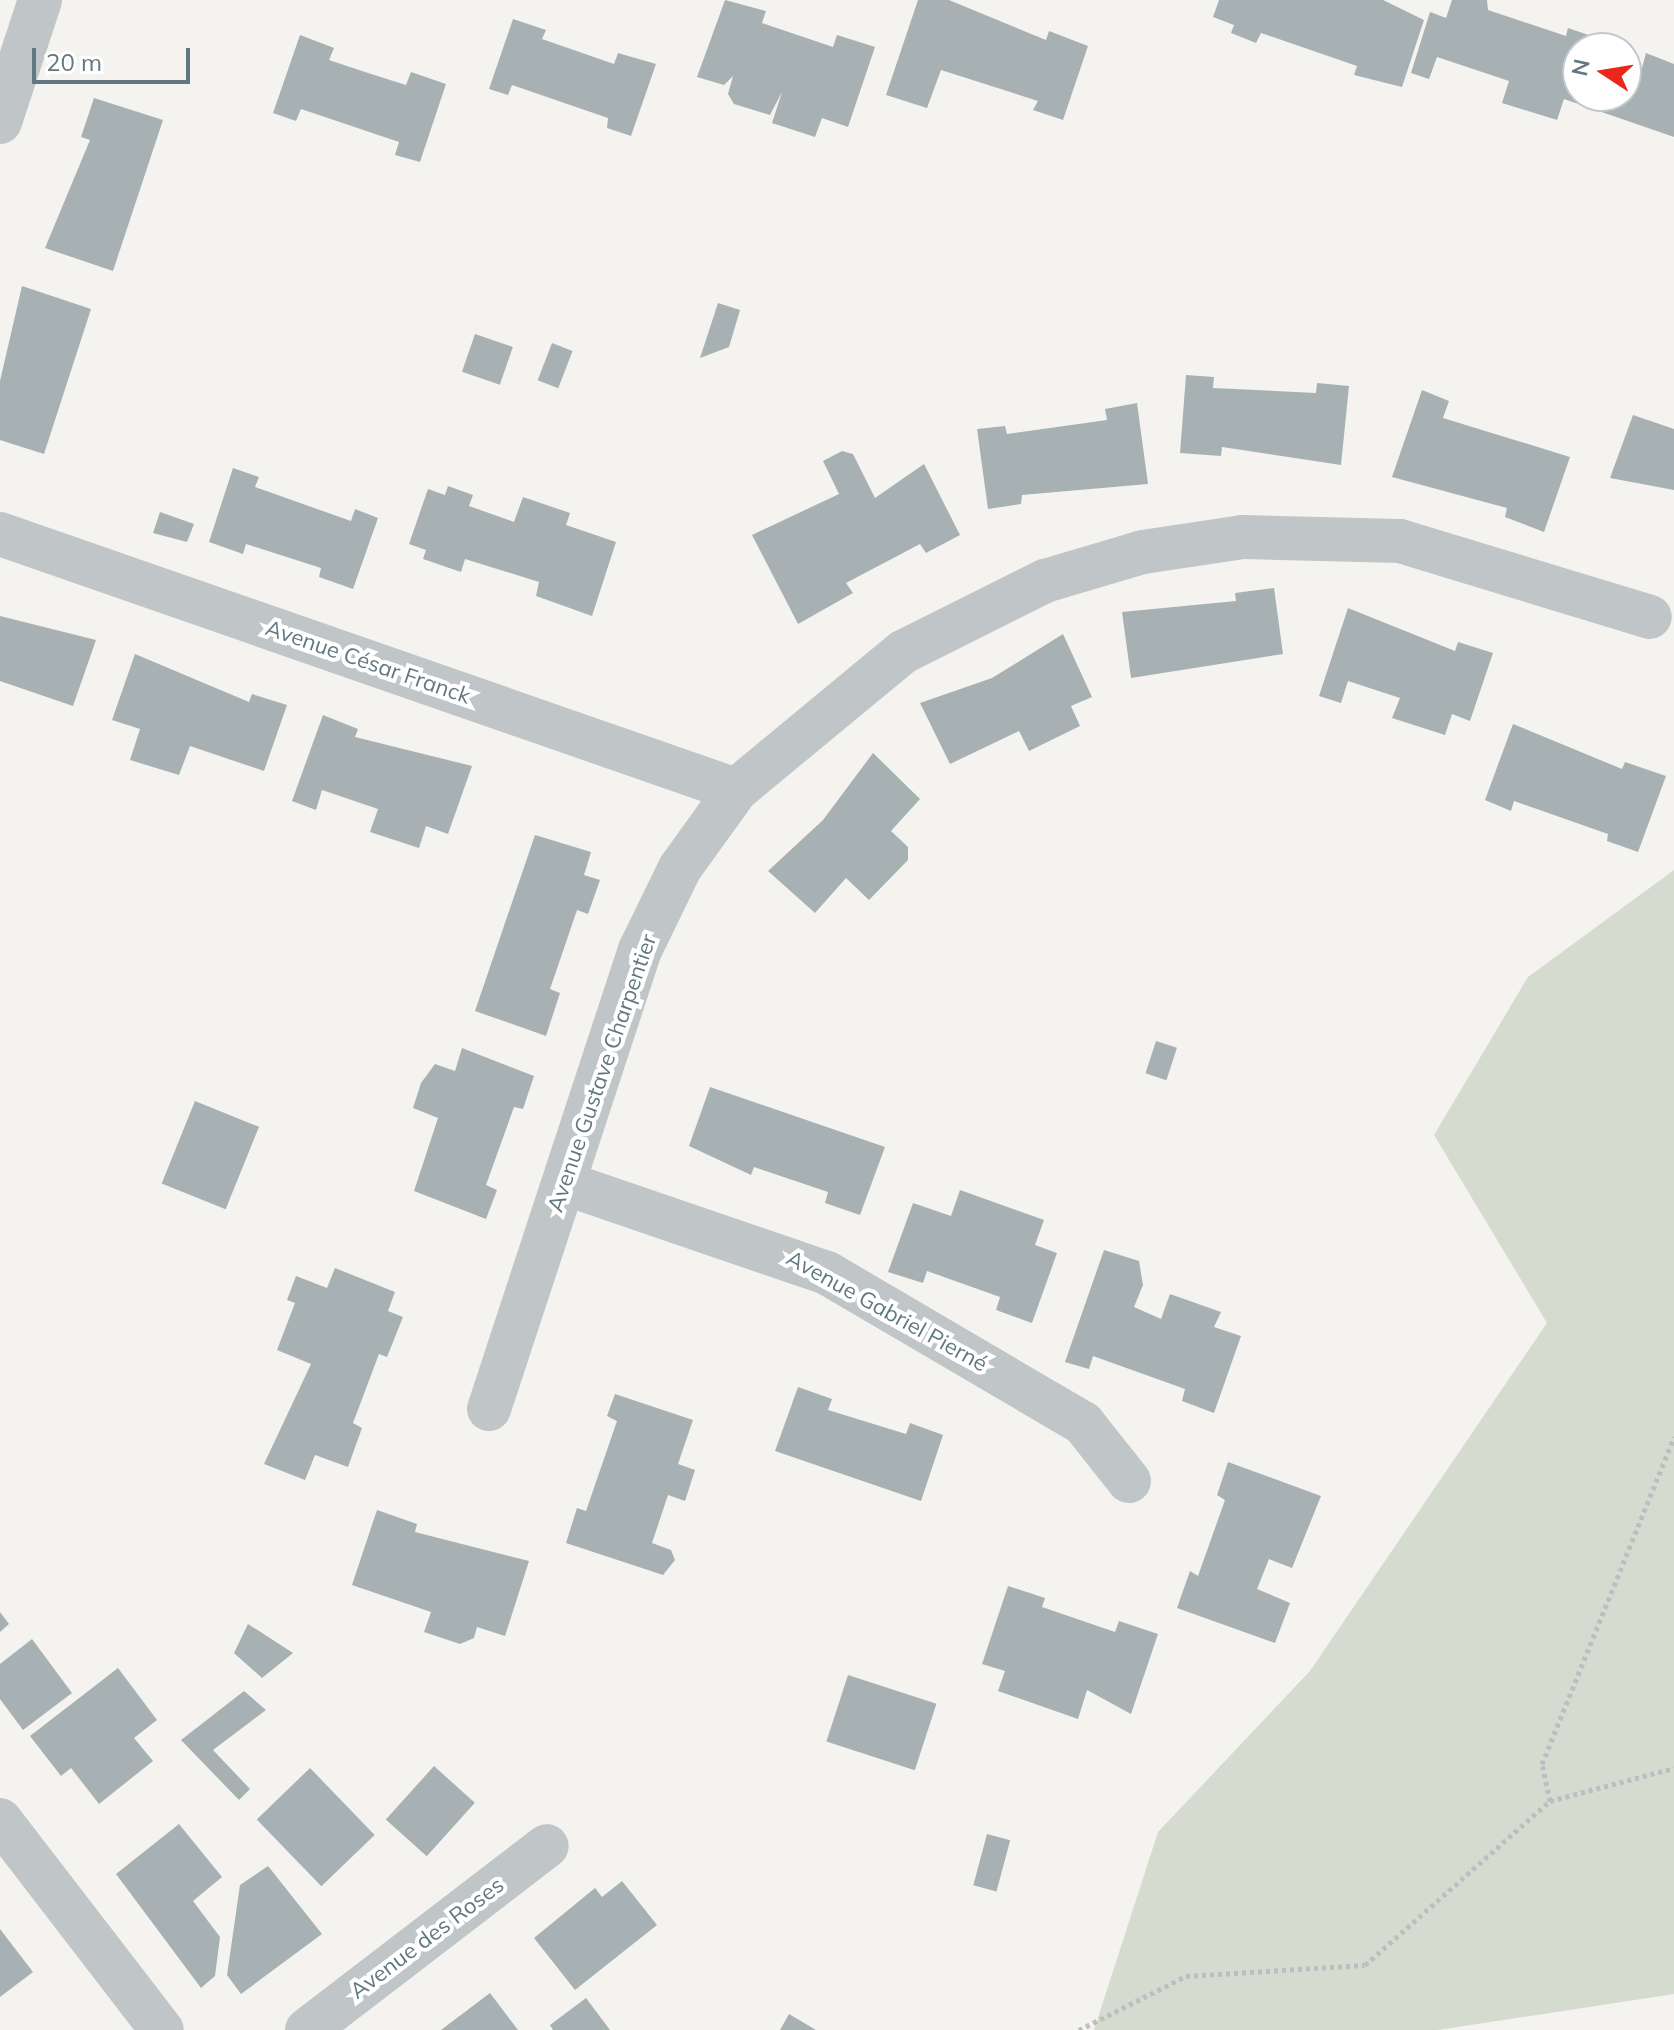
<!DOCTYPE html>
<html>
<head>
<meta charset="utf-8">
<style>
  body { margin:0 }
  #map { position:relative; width:1674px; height:2030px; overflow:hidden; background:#f4f3ef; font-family:Mulish,sans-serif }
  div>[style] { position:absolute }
  .green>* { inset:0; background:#d6dbd0 }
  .building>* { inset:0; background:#a7b1b4; transform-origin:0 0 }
  .path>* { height:5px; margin-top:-2.5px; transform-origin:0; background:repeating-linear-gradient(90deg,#bcbec0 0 4px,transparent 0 8px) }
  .minor>* { height:44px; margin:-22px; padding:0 22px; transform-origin:22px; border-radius:22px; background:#c0c5c7 }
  span { translate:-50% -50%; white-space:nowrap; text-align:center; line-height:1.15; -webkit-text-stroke:8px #fff; paint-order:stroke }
  .street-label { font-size:22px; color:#617882 }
  .north { position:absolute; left:1562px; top:32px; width:80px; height:80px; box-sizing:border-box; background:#fff; border:2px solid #c0c9cd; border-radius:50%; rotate:282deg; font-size:22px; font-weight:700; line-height:32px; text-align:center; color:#617882 }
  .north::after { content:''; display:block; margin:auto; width:28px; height:36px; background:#ea2718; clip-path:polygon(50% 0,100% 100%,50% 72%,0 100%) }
  .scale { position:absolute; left:32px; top:48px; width:158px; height:36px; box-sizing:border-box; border:4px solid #617882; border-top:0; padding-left:10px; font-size:24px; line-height:28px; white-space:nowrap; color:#617882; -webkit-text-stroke:6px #fff; paint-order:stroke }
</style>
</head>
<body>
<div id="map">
  <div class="green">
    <div style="clip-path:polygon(1674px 870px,1674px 1994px,1438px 2030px,1094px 2030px,1158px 1832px,1310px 1671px,1547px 1323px,1434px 1135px,1528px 977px)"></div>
  </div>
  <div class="building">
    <div style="clip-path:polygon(725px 0,766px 11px,762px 23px,833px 47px,837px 35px,875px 47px,848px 127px,822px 118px,815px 137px,772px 123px,782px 92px,770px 115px,734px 104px,728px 94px,733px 76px,724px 85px,697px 77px)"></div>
    <div style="clip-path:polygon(918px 0,949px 0,1046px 40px,1049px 31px,1088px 46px,1063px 120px,1033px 110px,1038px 101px,941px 70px,927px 108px,886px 95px)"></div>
    <div style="clip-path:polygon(1219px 0,1383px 0,1424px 20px,1402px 87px,1354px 75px,1357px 66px,1261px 33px,1256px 43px,1231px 33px,1234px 25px,1213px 17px)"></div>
    <div style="clip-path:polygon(1452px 0,1487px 0,1488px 10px,1566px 36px,1568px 28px,1603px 40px,1600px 48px,1578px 48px,1578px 96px,1626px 96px,1626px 63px,1642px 68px,1646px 53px,1674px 64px,1674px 137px,1564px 99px,1557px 120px,1502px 103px,1509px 81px,1437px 57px,1429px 79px,1411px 73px,1430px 12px,1446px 18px)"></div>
    <div style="clip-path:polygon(513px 19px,546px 30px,542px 39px,614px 64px,618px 53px,656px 64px,631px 136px,607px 128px,608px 118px,512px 85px,508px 95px,489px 89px)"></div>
    <div style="clip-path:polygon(300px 35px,334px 48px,329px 60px,368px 73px,406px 85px,411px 72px,446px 84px,420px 162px,395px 155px,399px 142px,301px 109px,296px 121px,273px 113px)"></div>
    <div style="clip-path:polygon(94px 98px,163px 120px,113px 271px,45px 248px,90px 140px,81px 137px)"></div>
    <div style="clip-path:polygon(22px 286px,91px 309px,44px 454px,0 440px,0 381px)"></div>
    <div style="clip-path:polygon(718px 303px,740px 310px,729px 347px,700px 358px)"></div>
    <div style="left:475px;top:334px;width:40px;height:40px;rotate:19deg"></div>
    <div style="left:552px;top:343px;width:22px;height:40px;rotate:21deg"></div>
    <div style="clip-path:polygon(1186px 375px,1214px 377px,1213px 388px,1316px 393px,1317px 383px,1349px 386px,1341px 465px,1222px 447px,1221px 456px,1180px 453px)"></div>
    <div style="clip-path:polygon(1422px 390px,1449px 401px,1443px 418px,1570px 457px,1544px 532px,1505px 517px,1507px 508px,1392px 477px)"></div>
    <div style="clip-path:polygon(1137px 403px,1148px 484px,1022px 495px,1021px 504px,988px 509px,977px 429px,1005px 426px,1007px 434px,1107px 420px,1105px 409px)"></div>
    <div style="clip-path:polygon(1633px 415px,1674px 429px,1674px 490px,1610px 478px)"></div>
    <div style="clip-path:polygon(842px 451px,853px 454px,875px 498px,924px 464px,960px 535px,926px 553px,920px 544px,846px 583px,853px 593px,798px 624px,752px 535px,839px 494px,823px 461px)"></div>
    <div style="clip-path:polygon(233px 468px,259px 477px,255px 487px,351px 521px,355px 509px,378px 518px,353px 589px,319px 577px,321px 568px,246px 544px,243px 554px,209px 542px)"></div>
    <div style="clip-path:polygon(448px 486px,473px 495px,469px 506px,514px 522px,523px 497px,570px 513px,566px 525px,616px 542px,592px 616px,536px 596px,539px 582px,465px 559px,461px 572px,423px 559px,426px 550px,409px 544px,428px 489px,445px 495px)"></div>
    <div style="clip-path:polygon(160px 512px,194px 524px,187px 542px,153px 533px)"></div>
    <div style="clip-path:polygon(1274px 588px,1283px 654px,1131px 678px,1122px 612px,1236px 601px,1235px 593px)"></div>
    <div style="clip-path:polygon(1348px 608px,1455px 651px,1458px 642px,1493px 653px,1470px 721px,1452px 714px,1445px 735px,1392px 718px,1400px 698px,1348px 681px,1341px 703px,1319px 696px)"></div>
    <div style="clip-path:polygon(0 616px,96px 640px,73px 706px,0 681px)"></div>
    <div style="clip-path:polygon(1063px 634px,1092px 697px,1071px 706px,1080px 726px,1029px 751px,1019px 731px,950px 764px,920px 703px,992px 678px)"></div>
    <div style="clip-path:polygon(135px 654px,249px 702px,252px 694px,287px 705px,264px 771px,190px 746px,179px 775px,130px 760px,140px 729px,112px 720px)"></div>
    <div style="clip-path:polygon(323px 715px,358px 729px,355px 737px,472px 766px,448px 834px,426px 826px,419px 848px,370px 832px,378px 809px,322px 790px,316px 810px,292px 801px)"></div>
    <div style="clip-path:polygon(1513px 724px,1622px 769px,1625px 762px,1666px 776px,1638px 852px,1607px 841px,1608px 834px,1514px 801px,1511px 811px,1485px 800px)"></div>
    <div style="clip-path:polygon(873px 753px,920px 799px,891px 831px,908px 847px,908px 860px,869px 900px,846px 878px,815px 913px,768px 871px,823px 820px)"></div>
    <div style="clip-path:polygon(535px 835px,591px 852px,584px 875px,600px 880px,588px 914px,577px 910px,561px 957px,550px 989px,560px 993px,546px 1036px,475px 1011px)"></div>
    <div style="left:1156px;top:1041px;width:22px;height:34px;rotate:18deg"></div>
    <div style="clip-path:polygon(462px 1048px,534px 1076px,523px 1109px,514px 1107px,486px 1185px,497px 1190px,486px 1219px,414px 1191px,438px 1118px,413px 1108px,421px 1083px,435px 1064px,455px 1071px)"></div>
    <div style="clip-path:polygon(710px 1087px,885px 1147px,860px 1215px,825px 1203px,828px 1192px,754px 1167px,751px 1175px,689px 1146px)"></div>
    <div style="left:195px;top:1101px;width:69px;height:89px;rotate:22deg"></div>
    <div style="clip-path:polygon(960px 1190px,1044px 1220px,1035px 1245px,1057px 1253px,1032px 1323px,996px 1310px,1000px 1297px,927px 1271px,923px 1283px,888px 1272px,913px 1203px,951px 1216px)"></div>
    <div style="clip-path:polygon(1104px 1250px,1139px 1261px,1143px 1285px,1134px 1307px,1161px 1319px,1170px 1294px,1221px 1312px,1214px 1327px,1241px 1336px,1214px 1413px,1182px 1401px,1185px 1389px,1093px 1356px,1089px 1369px,1065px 1362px)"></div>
    <div style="clip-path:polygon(335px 1268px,395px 1292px,388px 1311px,403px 1317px,387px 1357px,379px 1354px,353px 1423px,362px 1428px,348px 1467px,315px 1455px,305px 1480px,264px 1464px,311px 1364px,277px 1350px,295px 1303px,287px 1300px,296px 1276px,327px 1288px)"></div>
    <div style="clip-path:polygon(798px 1387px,832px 1399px,828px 1410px,906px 1434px,910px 1423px,943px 1435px,921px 1501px,775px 1451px)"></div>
    <div style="clip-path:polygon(615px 1394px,693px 1420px,678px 1464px,695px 1470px,685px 1501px,668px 1495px,652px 1543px,671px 1550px,675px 1560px,663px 1575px,566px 1543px,577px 1508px,586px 1511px,617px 1421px,607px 1416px)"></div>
    <div style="clip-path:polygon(1228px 1462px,1321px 1496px,1292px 1568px,1269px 1559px,1257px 1589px,1290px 1603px,1275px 1643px,1177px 1608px,1190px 1571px,1198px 1576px,1225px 1500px,1217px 1495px)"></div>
    <div style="clip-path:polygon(377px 1510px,417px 1524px,415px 1532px,529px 1561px,505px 1636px,477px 1627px,474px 1638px,460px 1644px,424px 1632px,431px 1612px,352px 1585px)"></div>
    <div style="clip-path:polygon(1008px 1586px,1045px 1598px,1042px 1607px,1115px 1632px,1119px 1621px,1158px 1634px,1131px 1714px,1087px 1690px,1078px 1719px,998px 1691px,1005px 1671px,982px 1664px)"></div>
    <div style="clip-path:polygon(0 1612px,9px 1624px,0 1632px)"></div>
    <div style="clip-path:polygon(248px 1624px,293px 1653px,262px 1678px,234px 1653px)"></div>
    <div style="clip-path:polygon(32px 1639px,72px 1693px,23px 1730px,0 1699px,0 1664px)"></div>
    <div style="clip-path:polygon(118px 1668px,157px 1720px,134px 1738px,153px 1761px,99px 1804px,71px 1768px,61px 1776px,30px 1736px)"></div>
    <div style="left:848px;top:1675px;width:93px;height:70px;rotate:18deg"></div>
    <div style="clip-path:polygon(244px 1691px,266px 1710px,213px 1750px,250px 1789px,239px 1800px,181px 1740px)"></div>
    <div style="left:434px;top:1766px;width:55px;height:72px;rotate:42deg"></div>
    <div style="left:310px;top:1768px;width:93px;height:74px;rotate:46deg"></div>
    <div style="clip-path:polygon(179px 1824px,222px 1877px,193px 1901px,220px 1937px,215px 1976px,201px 1988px,116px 1874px)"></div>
    <div style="left:987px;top:1834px;width:24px;height:53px;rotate:15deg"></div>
    <div style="clip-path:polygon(268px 1866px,322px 1934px,241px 1994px,227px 1975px,240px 1885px)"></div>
    <div style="clip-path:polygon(622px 1881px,657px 1925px,575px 1990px,534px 1938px,595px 1888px,602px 1897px)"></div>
    <div style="clip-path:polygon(0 1929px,33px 1972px,0 1997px)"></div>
    <div style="clip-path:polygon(490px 1993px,518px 2030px,441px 2030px)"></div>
    <div style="clip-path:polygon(586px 1998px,610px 2030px,553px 2030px,550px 2025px)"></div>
    <div style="clip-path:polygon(789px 2014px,816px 2030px,780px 2030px)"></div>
  </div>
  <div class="path">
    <div style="left:1550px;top:1801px;width:38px;rotate:-102deg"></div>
    <div style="left:1542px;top:1764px;width:353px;rotate:-68deg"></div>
    <div style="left:1079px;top:2030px;width:120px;rotate:-26.8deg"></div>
    <div style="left:1186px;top:1976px;width:179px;rotate:-3.5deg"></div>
    <div style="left:1365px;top:1965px;width:247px;rotate:-41.6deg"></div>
    <div style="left:1550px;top:1801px;width:128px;rotate:-14.9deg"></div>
  </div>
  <div class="minor">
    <div style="left:0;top:122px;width:128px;rotate:-71.8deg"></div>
    <div style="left:0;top:534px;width:779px;rotate:19.18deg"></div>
    <div style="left:564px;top:1183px;width:278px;rotate:18.9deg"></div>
    <div style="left:827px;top:1273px;width:297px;rotate:30.4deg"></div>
    <div style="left:1083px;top:1423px;width:74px;rotate:51.6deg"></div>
    <div style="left:489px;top:1409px;width:483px;rotate:-71.8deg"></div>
    <div style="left:640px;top:950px;width:91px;rotate:-64deg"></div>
    <div style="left:680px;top:868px;width:96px;rotate:-54.3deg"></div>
    <div style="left:736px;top:790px;width:217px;rotate:-39.6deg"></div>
    <div style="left:903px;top:652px;width:159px;rotate:-26.6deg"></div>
    <div style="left:1045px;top:581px;width:102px;rotate:-16.5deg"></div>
    <div style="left:1143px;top:552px;width:101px;rotate:-8.5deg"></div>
    <div style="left:1243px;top:537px;width:157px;rotate:1.5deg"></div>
    <div style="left:1400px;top:541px;width:261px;rotate:16.9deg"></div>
    <div style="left:0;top:1820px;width:265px;rotate:52.4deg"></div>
    <div style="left:307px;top:2030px;width:302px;rotate:-37.5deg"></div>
  </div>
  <div class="street-label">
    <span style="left:368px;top:662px;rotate:19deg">Avenue César Franck</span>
    <span style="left:602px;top:1073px;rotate:-71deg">Avenue Gustave Charpentier</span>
    <span style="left:887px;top:1311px;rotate:29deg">Avenue Gabriel Pierné</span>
    <span style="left:427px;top:1938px;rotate:-37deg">Avenue des Roses</span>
  </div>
  <div class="north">N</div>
  <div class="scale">20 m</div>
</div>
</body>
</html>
